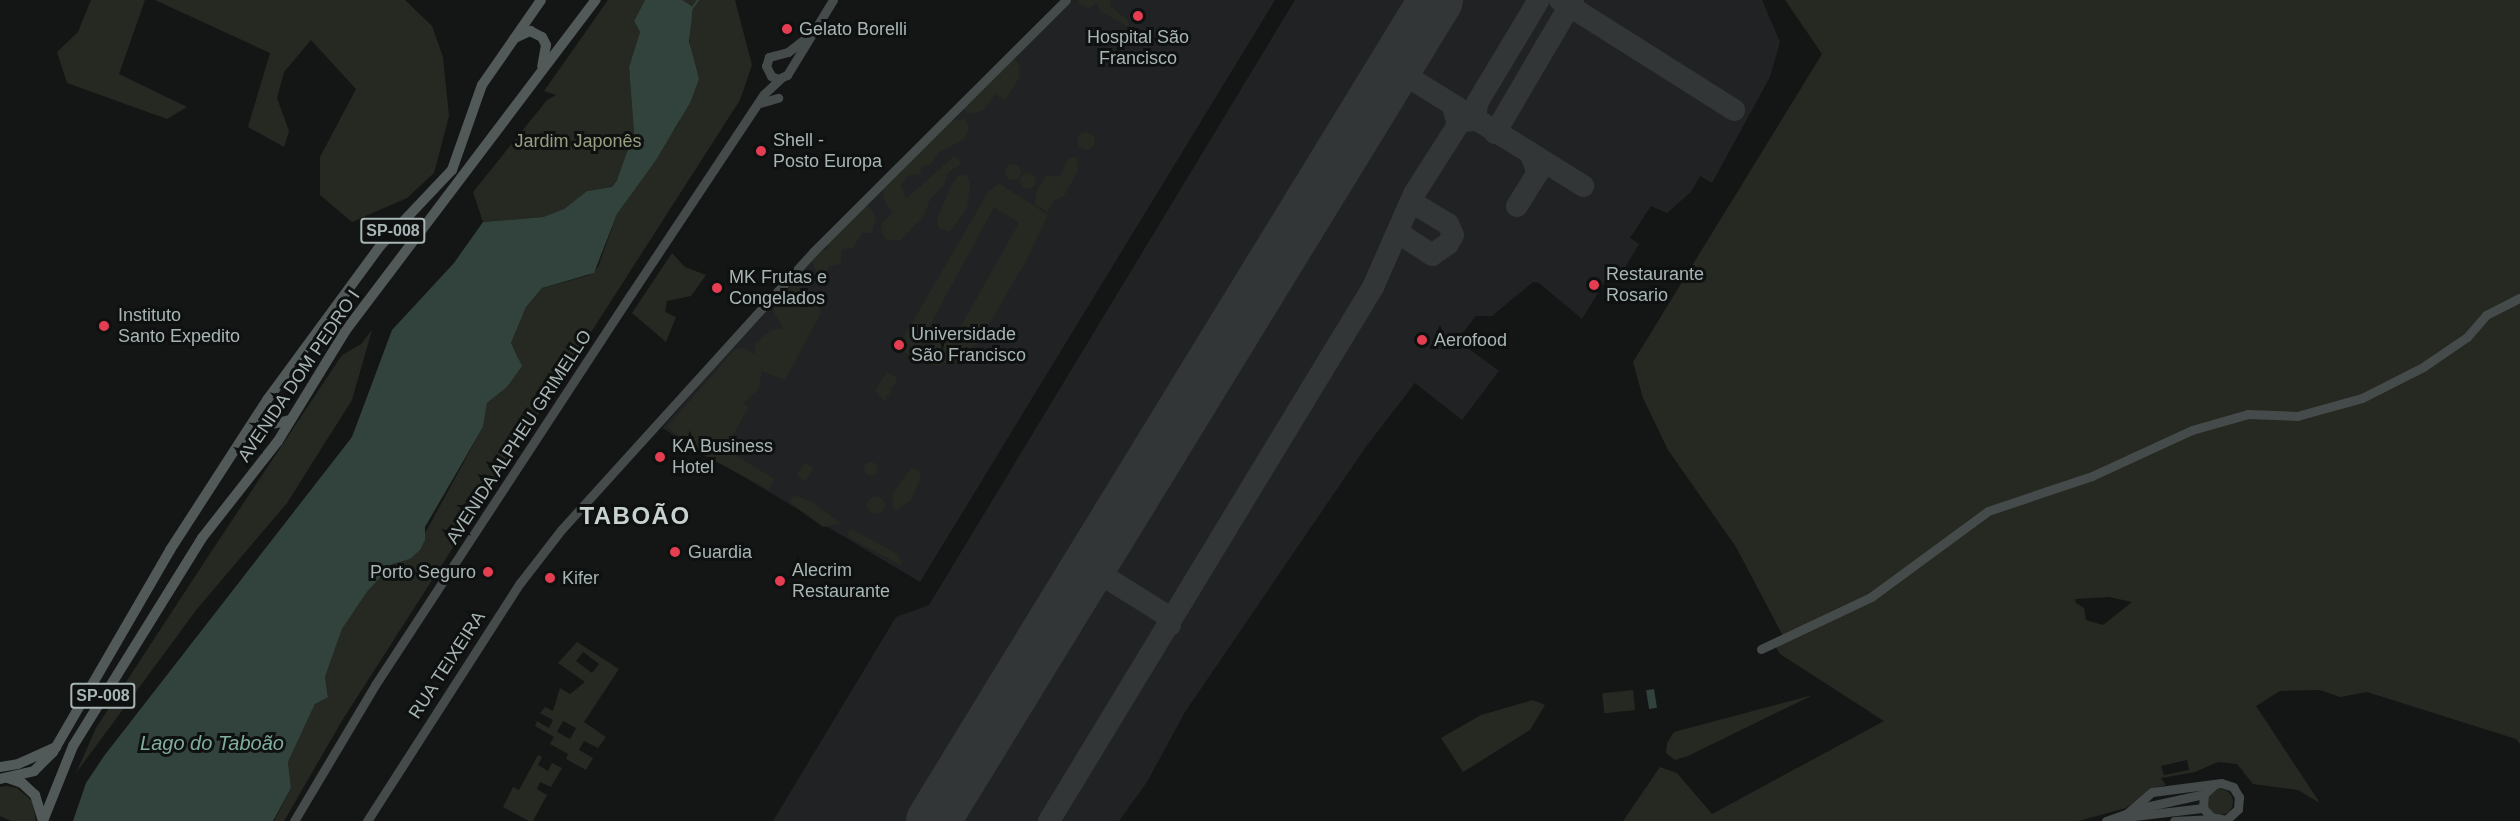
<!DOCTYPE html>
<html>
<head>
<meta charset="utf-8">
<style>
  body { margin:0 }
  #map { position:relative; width:2520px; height:821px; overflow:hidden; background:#141616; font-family:Arial,sans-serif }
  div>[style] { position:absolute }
  .built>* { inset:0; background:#202223 }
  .green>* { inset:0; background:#252921; transform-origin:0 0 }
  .round { border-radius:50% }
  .water>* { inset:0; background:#32423d; transform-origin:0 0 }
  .stream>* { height:2px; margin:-1px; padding:0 1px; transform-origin:1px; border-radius:1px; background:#32423d }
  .taxiway>* { height:22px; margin:-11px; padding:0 11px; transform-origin:11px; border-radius:11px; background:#323636 }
  .runway>* { height:54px; margin:-27px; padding:0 27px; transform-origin:27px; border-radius:27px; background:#323636 }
  .secondary>* { height:9px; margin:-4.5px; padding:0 4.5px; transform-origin:4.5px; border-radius:4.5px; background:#444b4a }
  .primary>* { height:10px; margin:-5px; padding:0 5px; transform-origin:5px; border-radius:5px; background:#525959 }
  .dots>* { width:16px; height:16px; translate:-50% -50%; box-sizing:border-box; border:3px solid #0f1111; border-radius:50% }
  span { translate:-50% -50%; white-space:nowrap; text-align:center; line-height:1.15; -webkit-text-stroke:6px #0f1111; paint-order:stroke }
  .shield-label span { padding:2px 4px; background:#0f1111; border:2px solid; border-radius:4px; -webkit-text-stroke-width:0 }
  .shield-label { font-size:16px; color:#a7b5b4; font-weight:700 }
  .poi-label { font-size:18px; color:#a7b5b4 }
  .left { translate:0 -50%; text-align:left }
  .right { translate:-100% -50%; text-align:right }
  .park-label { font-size:18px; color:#969f7f }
  .street-label { font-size:18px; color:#a7b5b4 }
  .water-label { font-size:20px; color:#80ae9f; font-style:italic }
  .district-label { font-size:24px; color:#c8d2d1; font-weight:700; letter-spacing:1.5px }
</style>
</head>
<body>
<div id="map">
  <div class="built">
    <div style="clip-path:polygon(1070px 0,1275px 0,920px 582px,662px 428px,784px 289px)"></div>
    <div style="clip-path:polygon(1295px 0,1762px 0,1780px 42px,1770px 77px,1712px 183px,1700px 176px,1691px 192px,1667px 213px,1651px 206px,1630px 238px,1639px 244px,1623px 271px,1614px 267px,1582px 319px,1539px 283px,1533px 282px,1492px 316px,1476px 316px,1457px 340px,1499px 371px,1462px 420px,1415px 383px,1365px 448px,1185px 712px,1147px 782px,1119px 821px,773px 821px,896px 617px,929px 605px)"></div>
  </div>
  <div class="green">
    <div style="clip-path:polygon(91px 0,145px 0,119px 74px,187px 107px,167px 119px,67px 83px,57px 52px,78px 32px)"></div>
    <div style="clip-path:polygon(155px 0,405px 0,432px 26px,443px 57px,449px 116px,434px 173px,407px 198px,352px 222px,320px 195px,320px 157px,356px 89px,311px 40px,284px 72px,277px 98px,289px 131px,284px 147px,248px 127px,270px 53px)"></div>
    <div style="clip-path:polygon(608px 0,645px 0,634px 21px,640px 32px,629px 67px,634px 133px,623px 170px,612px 187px,587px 191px,564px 209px,543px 217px,483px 222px,473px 192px,547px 100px,556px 95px,544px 91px)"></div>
    <div style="clip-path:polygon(682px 0,735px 0,752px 65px,740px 100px,343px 719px,284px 821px,274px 821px,291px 788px,288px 762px,315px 704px,328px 695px,325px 677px,342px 629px,367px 592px,392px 563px,410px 559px,424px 535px,483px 427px,487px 403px,507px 387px,519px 359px,511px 343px,526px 307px,542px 288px,590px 275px,598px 267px,617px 214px,679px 123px,692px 60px,688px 27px,693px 12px)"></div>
    <div style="clip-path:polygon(1079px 0,1112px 0,1110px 6px,1128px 20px,1129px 28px,1101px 11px,1096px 3px,1089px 8px,1078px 4px)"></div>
    <div style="clip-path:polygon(evenodd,1785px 0,2520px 0,2520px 744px,2516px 739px,2367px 692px,2340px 697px,2320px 690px,2280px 691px,2256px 706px,2320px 803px,2298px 790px,2253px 784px,2237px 764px,2218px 762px,2195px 772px,2161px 778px,2166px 785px,2157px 787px,2126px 808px,2078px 821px,1623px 821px,1660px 767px,1677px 773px,1712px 814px,1884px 721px,1780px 654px,1772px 641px,1783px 636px,1736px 547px,1668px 450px,1643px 398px,1633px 362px,1822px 54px,1785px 0,2109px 597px,2132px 602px,2103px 625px,2086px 620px,2084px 608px,2076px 603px,2075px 599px,2109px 597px,1785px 0,2187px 760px,2189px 770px,2164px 775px,2161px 766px,2187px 760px)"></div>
    <div style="clip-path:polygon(1014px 58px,1020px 67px,1019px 78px,1005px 101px,996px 94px,983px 111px,967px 114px,963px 107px)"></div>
    <div style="clip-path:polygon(965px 119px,970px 128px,964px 139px,938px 153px,930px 165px,922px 166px,920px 174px,908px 176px,901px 185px,906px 199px,954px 156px,962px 163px,948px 173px,944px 185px,930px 199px,924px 216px,900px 241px,885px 239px,880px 226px,892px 212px,884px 200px,883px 187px,949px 121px)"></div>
    <div class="round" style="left:1077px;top:132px;width:18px;height:18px"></div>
    <div style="clip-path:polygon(1077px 157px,1078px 170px,1064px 196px,1054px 201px,1047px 212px,1035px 204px,1036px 192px,1046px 176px,1060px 176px,1068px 158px)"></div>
    <div class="round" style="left:1005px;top:164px;width:16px;height:16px"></div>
    <div class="round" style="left:1020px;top:173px;width:16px;height:16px"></div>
    <div style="clip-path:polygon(967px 174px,970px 185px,967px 209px,949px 232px,939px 228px,937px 220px,951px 185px,958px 176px)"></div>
    <div style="clip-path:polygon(999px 183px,1048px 215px,1025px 263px,977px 344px,940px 366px,928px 363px,924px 356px,937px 340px,950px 341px,958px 331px,1019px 223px,994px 207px,913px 357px,901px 351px,899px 345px,988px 192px)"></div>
    <div style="clip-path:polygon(867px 203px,876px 217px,872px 233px,862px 233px,853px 248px,842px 249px,841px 264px,830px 266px,826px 273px,816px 272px,811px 259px,817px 252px,827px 249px,828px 238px)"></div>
    <div style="clip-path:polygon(672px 253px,685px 267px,706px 275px,691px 296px,667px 301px,665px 312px,676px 317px,666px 342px,632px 313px)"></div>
    <div style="clip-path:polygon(793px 283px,802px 286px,804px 304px,809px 307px,818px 302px,821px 313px,785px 380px,762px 371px,759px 389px,744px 403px,749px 407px,725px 449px,775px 479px,769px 490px,700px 453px,667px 427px,735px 349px,744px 348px,754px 354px,756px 343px,771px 330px,783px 328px,773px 311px,775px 297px)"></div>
    <div style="clip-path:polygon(372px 330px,352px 400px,287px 503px,197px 609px,76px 773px,96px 728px,207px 558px,342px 355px,361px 344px)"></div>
    <div style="clip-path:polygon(887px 372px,896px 377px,897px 383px,891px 388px,891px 395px,886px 396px,886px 402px,875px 391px)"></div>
    <div class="round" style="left:864px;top:462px;width:14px;height:14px"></div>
    <div style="clip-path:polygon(805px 462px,814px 469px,804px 482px,797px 475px)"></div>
    <div style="clip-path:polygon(911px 468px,918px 470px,921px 477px,911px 500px,894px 512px,892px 494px)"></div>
    <div style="clip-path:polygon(793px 495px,811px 501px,842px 524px,823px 527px,790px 503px)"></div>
    <div class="round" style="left:867px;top:496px;width:18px;height:18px"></div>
    <div style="clip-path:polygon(851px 529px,898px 554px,902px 566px,852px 539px,847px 534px)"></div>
    <div style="clip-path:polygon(evenodd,577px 642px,619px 669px,584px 722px,606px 737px,598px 748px,584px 741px,579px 750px,593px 758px,586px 770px,566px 759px,568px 754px,550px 744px,554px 737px,535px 726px,537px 721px,549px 728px,553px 720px,540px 713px,545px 707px,553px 711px,560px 688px,570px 694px,585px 682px,558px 663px,577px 642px,583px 652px,599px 664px,592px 673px,576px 661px,583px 652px,577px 642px,563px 721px,576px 728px,570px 739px,557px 732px,563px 721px)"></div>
    <div style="left:1633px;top:690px;width:20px;height:31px;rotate:84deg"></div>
    <div style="clip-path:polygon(1813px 695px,1688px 756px,1675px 760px,1666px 753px,1667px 743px,1674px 732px)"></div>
    <div style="clip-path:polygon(1533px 700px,1545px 705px,1530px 730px,1463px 772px,1441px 738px,1481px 715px)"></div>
    <div style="clip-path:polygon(538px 755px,542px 757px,538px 765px,548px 771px,552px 763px,562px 768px,551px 787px,540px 782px,537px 789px,547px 795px,533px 821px,529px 821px,503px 807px,513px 787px,519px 790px)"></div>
    <div style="clip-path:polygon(7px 786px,17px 788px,32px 801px,36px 821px,11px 821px,0 816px,0 787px)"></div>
    <div class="round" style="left:2207px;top:789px;width:26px;height:26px"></div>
  </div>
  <div class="water">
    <div style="clip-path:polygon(645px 0,682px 0,693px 7px,689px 41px,699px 79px,690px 103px,656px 160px,617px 214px,594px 273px,542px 288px,526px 307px,511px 343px,522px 366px,507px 387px,487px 403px,483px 427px,425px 527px,425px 540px,420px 550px,410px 559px,392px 564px,367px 592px,342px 629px,325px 677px,328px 697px,315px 704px,288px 762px,291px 788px,273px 821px,73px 821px,86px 783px,104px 756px,352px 437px,392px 330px,454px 263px,483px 222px,543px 217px,564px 209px,587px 191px,612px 187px,617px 180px,634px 133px,629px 67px,640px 32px,634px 21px)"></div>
    <div style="left:1654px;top:689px;width:19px;height:8px;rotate:81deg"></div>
  </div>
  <div class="stream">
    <div style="left:693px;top:7px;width:9px;rotate:-54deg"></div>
  </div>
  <div class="taxiway">
    <div style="left:1560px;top:0;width:206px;rotate:32.3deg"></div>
    <div style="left:1389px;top:77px;width:16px;rotate:-7deg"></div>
    <div style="left:1405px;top:75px;width:210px;rotate:31.9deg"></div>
    <div style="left:1464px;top:121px;width:11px;rotate:-5deg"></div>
    <div style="left:1475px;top:120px;width:17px;rotate:-83deg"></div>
    <div style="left:1477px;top:103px;width:120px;rotate:-59deg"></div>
    <div style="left:1495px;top:133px;width:154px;rotate:-59.6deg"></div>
    <div style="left:1517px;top:206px;width:39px;rotate:-58deg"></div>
    <div style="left:1538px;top:173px;width:19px;rotate:-111deg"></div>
    <div style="left:1394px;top:239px;width:9px;rotate:-18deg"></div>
    <div style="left:1403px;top:236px;width:35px;rotate:33deg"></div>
    <div style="left:1432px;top:255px;width:19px;rotate:-35deg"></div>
    <div style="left:1448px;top:244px;width:10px;rotate:-61deg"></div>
    <div style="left:1453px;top:235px;width:12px;rotate:-114deg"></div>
    <div style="left:1448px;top:224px;width:37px;rotate:-149deg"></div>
    <div style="left:1416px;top:205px;width:8px;rotate:166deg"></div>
    <div style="left:1084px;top:574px;width:18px;rotate:3deg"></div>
    <div style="left:1102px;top:575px;width:75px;rotate:32deg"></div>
    <div style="left:1166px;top:615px;width:11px;rotate:68deg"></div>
    <div style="left:1049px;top:821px;width:625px;rotate:-58.75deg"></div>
    <div style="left:1373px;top:287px;width:102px;rotate:-66.2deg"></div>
    <div style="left:1414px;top:194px;width:82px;rotate:-57.5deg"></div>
    <div style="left:1458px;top:125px;width:20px;rotate:-105deg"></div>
  </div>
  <div class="runway">
    <div style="left:933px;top:821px;width:963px;rotate:-58.51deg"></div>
  </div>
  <div class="secondary">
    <div style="left:811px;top:34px;width:29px;rotate:142deg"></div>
    <div style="left:788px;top:52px;width:20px;rotate:165deg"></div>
    <div style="left:769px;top:57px;width:9px;rotate:108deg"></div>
    <div style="left:766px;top:66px;width:11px;rotate:63deg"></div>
    <div style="left:771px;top:76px;width:8px;rotate:23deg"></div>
    <div style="left:778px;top:79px;width:10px;rotate:-24deg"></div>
    <div style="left:787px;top:75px;width:88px;rotate:-58.5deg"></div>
    <div style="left:760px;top:103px;width:19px;rotate:-16deg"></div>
    <div style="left:1761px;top:649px;width:122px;rotate:-25.3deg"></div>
    <div style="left:1871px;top:597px;width:145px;rotate:-36.3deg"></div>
    <div style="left:1988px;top:511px;width:110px;rotate:-18.6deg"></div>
    <div style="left:2092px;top:476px;width:110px;rotate:-24.7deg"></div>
    <div style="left:2192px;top:430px;width:58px;rotate:-15.9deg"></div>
    <div style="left:2248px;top:414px;width:49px;rotate:2.3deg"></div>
    <div style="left:2297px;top:416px;width:67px;rotate:-15.5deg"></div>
    <div style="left:2362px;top:398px;width:68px;rotate:-26.9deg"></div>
    <div style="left:2423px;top:367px;width:53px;rotate:-34.3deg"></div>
    <div style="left:2467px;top:337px;width:29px;rotate:-49deg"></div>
    <div style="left:2486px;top:315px;width:38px;rotate:-27deg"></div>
    <div style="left:2123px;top:817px;width:38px;rotate:-41deg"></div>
    <div style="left:2152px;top:792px;width:70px;rotate:-7.4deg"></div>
    <div style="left:2221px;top:783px;width:13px;rotate:18deg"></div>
    <div style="left:2233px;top:787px;width:12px;rotate:59deg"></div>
    <div style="left:2239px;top:797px;width:12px;rotate:95deg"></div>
    <div style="left:2238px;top:809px;width:16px;rotate:137deg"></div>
    <div style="left:2226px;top:820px;width:15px;rotate:-169deg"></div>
    <div style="left:2211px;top:817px;width:12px;rotate:-132deg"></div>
    <div style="left:2203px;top:808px;width:14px;rotate:-86deg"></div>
    <div style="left:2204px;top:794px;width:15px;rotate:-42deg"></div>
    <div style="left:2126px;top:817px;width:78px;rotate:-6.7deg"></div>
    <div style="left:294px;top:821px;width:158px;rotate:-59.2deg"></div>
    <div style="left:375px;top:685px;width:467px;rotate:-56.8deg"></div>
    <div style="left:631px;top:294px;width:240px;rotate:-56.4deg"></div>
    <div style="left:764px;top:94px;width:23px;rotate:-43deg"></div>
    <div style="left:367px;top:821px;width:283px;rotate:-57.3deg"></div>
    <div style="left:520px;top:583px;width:67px;rotate:-52.3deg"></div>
    <div style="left:561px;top:530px;width:375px;rotate:-47.8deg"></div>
    <div style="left:813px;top:252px;width:357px;rotate:-44.9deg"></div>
    <div style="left:2106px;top:821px;width:41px;rotate:-19.7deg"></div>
    <div style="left:2145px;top:807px;width:60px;rotate:-12.4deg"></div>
    <div style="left:2174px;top:821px;width:40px;rotate:-2.9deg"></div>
  </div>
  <div class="primary">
    <div style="left:515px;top:38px;width:17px;rotate:-25deg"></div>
    <div style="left:530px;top:31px;width:13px;rotate:27deg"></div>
    <div style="left:542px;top:37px;width:9px;rotate:63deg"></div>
    <div style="left:546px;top:45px;width:22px;rotate:100deg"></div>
    <div style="left:267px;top:404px;width:11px;rotate:95deg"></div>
    <div style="left:266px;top:415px;width:11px;rotate:52deg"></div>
    <div style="left:273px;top:424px;width:18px;rotate:-13deg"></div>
    <div style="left:0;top:767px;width:18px;rotate:-9deg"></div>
    <div style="left:18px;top:764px;width:42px;rotate:-24.1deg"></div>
    <div style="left:8px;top:778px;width:15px;rotate:20deg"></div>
    <div style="left:22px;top:783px;width:18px;rotate:43deg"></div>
    <div style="left:35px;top:795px;width:27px;rotate:73deg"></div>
    <div style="left:0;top:779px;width:35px;rotate:-13deg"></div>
    <div style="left:34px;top:771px;width:27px;rotate:-45deg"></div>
    <div style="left:53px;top:752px;width:233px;rotate:-59.9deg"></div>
    <div style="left:170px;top:550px;width:179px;rotate:-57.1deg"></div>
    <div style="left:267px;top:400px;width:192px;rotate:-53.7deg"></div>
    <div style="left:381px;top:245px;width:103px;rotate:-46.6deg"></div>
    <div style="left:452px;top:170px;width:90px;rotate:-70.6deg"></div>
    <div style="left:482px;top:85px;width:103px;rotate:-55.2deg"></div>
    <div style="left:43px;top:821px;width:81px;rotate:-68.2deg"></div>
    <div style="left:73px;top:746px;width:245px;rotate:-58.2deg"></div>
    <div style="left:202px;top:538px;width:123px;rotate:-51.9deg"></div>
    <div style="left:278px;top:441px;width:130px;rotate:-58.5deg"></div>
    <div style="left:346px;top:330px;width:414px;rotate:-52.9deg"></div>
  </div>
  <div class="dots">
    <div style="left:1138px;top:16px;background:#e53d52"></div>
    <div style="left:787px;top:29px;background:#e53d52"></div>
    <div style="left:761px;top:151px;background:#e53d52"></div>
    <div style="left:1594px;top:285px;background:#e53d52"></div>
    <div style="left:717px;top:288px;background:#e53d52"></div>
    <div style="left:104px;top:326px;background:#e53d52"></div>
    <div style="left:1422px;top:340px;background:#e53d52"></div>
    <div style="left:899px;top:345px;background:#e53d52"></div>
    <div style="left:660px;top:457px;background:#e53d52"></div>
    <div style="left:675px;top:552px;background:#e53d52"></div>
    <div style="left:488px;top:572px;background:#e53d52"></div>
    <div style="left:550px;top:578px;background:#e53d52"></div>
    <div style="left:780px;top:581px;background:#e53d52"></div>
  </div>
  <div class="shield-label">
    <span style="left:393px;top:231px">SP-008</span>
    <span style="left:103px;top:696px">SP-008</span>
  </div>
  <div class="poi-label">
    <span class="left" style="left:799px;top:29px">Gelato Borelli</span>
    <span style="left:1138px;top:48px">Hospital São<br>Francisco</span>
    <span class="left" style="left:773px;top:151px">Shell -<br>Posto Europa</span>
    <span class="left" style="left:1606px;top:285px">Restaurante<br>Rosario</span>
    <span class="left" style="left:729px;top:288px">MK Frutas e<br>Congelados</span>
    <span class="left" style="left:118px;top:326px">Instituto<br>Santo Expedito</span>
    <span class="left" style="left:911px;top:345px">Universidade<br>São Francisco</span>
    <span class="left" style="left:1434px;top:340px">Aerofood</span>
    <span class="left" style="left:672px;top:457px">KA Business<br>Hotel</span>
    <span class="left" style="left:688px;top:552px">Guardia</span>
    <span class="left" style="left:792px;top:581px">Alecrim<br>Restaurante</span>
    <span class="right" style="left:476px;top:572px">Porto Seguro</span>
    <span class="left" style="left:562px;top:578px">Kifer</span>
  </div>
  <div class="park-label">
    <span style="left:578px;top:141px">Jardim Japonês</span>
  </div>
  <div class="street-label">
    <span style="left:299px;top:376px;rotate:-56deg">AVENIDA DOM PEDRO I</span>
    <span style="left:519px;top:437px;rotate:-57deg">AVENIDA ALPHEU GRIMELLO</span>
    <span style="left:447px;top:665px;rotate:-57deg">RUA TEIXEIRA</span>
  </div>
  <div class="water-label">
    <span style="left:212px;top:743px">Lago do Taboão</span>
  </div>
  <div class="district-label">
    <span style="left:635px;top:516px">TABOÃO</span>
  </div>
</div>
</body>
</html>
